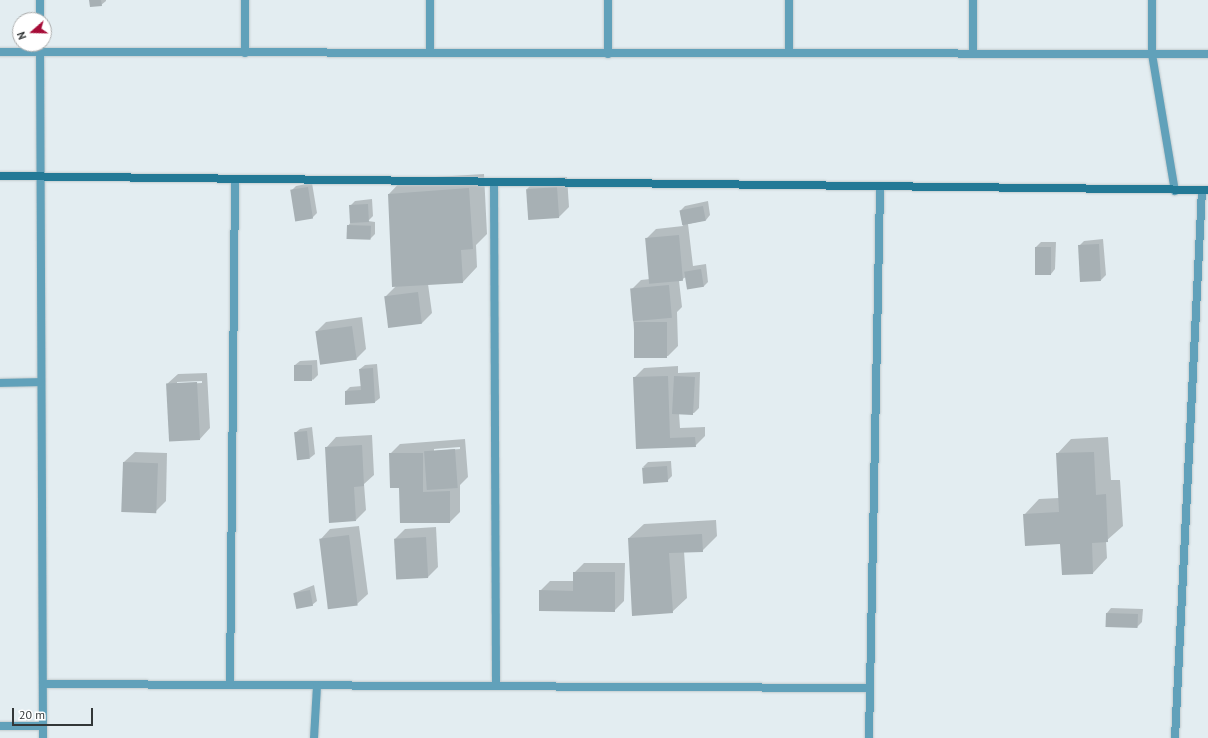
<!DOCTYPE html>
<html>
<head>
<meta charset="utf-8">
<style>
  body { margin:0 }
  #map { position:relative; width:1208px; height:738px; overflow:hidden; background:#e3edf1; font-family:"PT Sans",sans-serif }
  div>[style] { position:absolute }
  .shadow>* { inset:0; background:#0003 }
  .building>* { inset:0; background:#a7b0b4; transform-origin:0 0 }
  .roads { filter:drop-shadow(0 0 1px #c0c9cc) drop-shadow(0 0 1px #c0c9cc) }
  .street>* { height:8px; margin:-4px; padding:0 4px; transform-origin:4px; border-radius:4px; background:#61a1ba }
  .secondary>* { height:8px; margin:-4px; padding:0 4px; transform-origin:4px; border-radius:4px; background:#237996 }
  span { translate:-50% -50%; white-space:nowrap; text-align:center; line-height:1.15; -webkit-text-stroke:3px #fff; paint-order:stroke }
  .north { position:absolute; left:12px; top:12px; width:40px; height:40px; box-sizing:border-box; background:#fff; border:1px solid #adafaf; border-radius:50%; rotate:250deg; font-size:11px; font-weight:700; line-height:16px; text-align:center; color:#333738 }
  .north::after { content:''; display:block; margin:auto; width:14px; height:18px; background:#a60c37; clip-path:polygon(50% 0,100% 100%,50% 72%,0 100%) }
  .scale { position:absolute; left:12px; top:708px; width:81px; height:18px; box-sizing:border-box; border:2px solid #333738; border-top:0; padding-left:5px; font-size:12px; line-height:14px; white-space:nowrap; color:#333738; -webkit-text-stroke:3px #fff; paint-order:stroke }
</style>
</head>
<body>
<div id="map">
  <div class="shadow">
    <div style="clip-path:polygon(90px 0,106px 0,106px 1px,101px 5px)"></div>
    <div style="clip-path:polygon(484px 174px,487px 234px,476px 245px,477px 267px,463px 282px,428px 284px,432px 313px,422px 323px,389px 327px,386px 296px,396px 286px,389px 194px,403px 179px)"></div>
    <div style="clip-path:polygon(567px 177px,569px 207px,559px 217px,527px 189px,537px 179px)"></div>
    <div style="clip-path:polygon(312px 183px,317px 213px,312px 218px,291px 191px,296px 186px)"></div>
    <div style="clip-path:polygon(372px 199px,373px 216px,368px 221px,375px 222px,375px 234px,370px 239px,348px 226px,351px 222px,350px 206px,355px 201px)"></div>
    <div style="clip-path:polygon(708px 201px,710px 215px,706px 220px,688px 224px,693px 266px,706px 264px,708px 282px,703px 287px,686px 277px,679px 281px,682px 307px,677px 312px,678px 346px,668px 356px,636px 357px,631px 290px,641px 280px,650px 279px,646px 239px,656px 229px,683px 226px,680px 211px,685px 206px)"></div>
    <div style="clip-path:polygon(1103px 239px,1106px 275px,1101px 280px,1079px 246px,1084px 241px)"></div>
    <div style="clip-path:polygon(1041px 242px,1056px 242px,1055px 269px,1051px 274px,1036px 247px)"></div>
    <div style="clip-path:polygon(362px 317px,366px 349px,356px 359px,316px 332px,326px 322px)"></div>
    <div style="clip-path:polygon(317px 360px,318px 375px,313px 380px,295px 365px,300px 361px)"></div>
    <div style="clip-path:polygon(377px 364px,380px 398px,375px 402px,346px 391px,350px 387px,362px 386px,360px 369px,365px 365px)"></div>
    <div style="clip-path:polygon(678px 366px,678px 373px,700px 372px,699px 408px,694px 413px,679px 413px,680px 428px,705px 427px,705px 436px,695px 446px,637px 448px,634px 378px,644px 368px)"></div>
    <div style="clip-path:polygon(evenodd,207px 373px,210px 428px,200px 439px,167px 384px,178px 374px,207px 373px,202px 381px,202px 383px,177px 384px,177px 382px,202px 381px)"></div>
    <div style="clip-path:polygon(312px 427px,315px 454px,310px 458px,295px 433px,300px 429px)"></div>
    <div style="clip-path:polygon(372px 435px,374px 475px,364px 484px,366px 510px,356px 520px,326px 448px,336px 437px)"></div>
    <div style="clip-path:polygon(1108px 437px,1111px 480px,1120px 480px,1123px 526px,1106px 541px,1107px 558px,1093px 573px,1025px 514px,1039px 499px,1059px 498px,1057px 454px,1071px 439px)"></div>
    <div style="clip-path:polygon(evenodd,465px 439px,468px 477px,460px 485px,460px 512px,450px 522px,400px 487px,390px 454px,400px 444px,465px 439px,460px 447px,460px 449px,434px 451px,434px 449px,460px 447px)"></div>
    <div style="clip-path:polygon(135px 452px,167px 453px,166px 501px,156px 511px,124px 462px)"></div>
    <div style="clip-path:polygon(671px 461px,672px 476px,667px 481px,643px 467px,648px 462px)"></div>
    <div style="clip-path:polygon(716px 520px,717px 536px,702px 551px,684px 551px,687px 598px,672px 612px,629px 538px,644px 524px)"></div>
    <div style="clip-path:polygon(359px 526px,368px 594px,357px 604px,320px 540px,330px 529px)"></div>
    <div style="clip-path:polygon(436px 527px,438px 567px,428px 577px,398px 579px,395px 539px,405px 529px)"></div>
    <div style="clip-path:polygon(584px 563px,625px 563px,624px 601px,614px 611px,540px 591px,550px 581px,574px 581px,574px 573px)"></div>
    <div style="clip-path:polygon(314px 585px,317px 601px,312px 605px,294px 593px)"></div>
    <div style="clip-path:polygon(1111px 608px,1143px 609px,1142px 622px,1137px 627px,1107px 613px)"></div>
  </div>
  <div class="building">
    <div style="clip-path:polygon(89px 0,101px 0,102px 6px,90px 7px)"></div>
    <div style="left:308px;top:187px;width:32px;height:18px;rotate:81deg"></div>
    <div style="left:557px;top:187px;width:31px;height:31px;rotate:86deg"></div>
    <div style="clip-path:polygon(469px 188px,473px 249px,461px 250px,463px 283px,392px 287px,388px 194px)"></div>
    <div style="left:368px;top:204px;width:18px;height:19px;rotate:87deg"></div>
    <div style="left:703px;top:206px;width:15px;height:24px;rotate:79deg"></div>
    <div style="left:347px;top:225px;width:24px;height:14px;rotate:2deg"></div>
    <div style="left:679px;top:235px;width:46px;height:34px;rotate:85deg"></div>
    <div style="left:1099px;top:244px;width:37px;height:21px;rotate:87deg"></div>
    <div style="left:1035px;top:247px;width:16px;height:28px"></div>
    <div style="left:701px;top:269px;width:18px;height:17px;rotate:81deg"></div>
    <div style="left:669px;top:285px;width:33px;height:39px;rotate:85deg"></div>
    <div style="left:418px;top:292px;width:32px;height:34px;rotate:83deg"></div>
    <div style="left:634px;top:322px;width:33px;height:36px"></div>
    <div style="left:352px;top:326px;width:34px;height:37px;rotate:82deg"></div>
    <div style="left:294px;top:365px;width:18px;height:16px"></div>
    <div style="clip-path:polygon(373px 368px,375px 403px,345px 405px,345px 391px,361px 390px,359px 369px)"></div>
    <div style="clip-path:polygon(668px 376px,670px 438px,695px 437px,696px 447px,636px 449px,633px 377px)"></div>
    <div style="left:674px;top:376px;width:21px;height:38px;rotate:3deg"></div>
    <div style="left:197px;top:382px;width:58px;height:31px;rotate:87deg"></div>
    <div style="left:307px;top:431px;width:28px;height:13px;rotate:84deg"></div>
    <div style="clip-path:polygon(362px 445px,364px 486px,354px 487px,356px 521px,329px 523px,325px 447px)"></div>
    <div style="left:455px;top:449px;width:39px;height:31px;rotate:86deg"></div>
    <div style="clip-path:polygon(1094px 452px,1096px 495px,1106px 494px,1108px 542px,1092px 543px,1093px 574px,1062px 575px,1060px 544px,1025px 546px,1023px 514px,1059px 512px,1056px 453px)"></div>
    <div style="clip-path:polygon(389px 453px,423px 453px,423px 492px,450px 491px,450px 523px,400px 523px,399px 488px,390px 488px)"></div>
    <div style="left:123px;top:462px;width:35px;height:50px;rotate:2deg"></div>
    <div style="left:667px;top:466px;width:16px;height:25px;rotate:86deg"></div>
    <div style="clip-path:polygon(702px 534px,703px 552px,669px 553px,673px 613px,632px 616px,628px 538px)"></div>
    <div style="left:349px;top:535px;width:71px;height:30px;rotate:83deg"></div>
    <div style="left:426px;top:537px;width:41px;height:32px;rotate:87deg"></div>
    <div style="clip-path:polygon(573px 572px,615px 572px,615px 612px,539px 611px,539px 590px,573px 591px)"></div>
    <div style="left:310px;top:590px;width:16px;height:17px;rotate:79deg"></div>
    <div style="left:1106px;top:613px;width:32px;height:14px;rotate:2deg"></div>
  </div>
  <div class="roads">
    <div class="street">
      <div style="left:608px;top:0;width:54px;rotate:90deg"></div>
      <div style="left:789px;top:0;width:53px;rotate:90deg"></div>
      <div style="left:973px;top:0;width:54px;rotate:90deg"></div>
      <div style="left:1152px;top:0;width:54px;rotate:90deg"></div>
      <div style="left:1152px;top:54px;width:139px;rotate:80.5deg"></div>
      <div style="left:40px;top:20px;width:20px;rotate:-90deg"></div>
      <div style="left:40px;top:44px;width:694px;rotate:89.75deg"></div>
      <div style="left:0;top:52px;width:1208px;rotate:0.09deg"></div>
      <div style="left:245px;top:53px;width:53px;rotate:-90deg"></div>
      <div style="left:430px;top:53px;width:53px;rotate:-90deg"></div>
      <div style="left:494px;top:183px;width:503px;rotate:89.77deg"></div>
      <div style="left:0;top:383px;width:41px;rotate:-1.4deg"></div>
      <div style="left:43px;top:684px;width:827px;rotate:0.28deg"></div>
      <div style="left:230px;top:685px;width:506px;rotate:-89.43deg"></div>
      <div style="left:0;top:726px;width:43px"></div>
      <div style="left:314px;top:738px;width:52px;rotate:-86.7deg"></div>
      <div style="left:869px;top:738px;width:549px;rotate:-88.85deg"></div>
      <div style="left:1175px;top:738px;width:549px;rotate:-87.18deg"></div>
    </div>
    <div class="secondary">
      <div style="left:0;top:176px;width:1208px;rotate:0.66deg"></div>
    </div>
  </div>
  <div class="north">N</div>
  <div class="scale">20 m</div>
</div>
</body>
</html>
